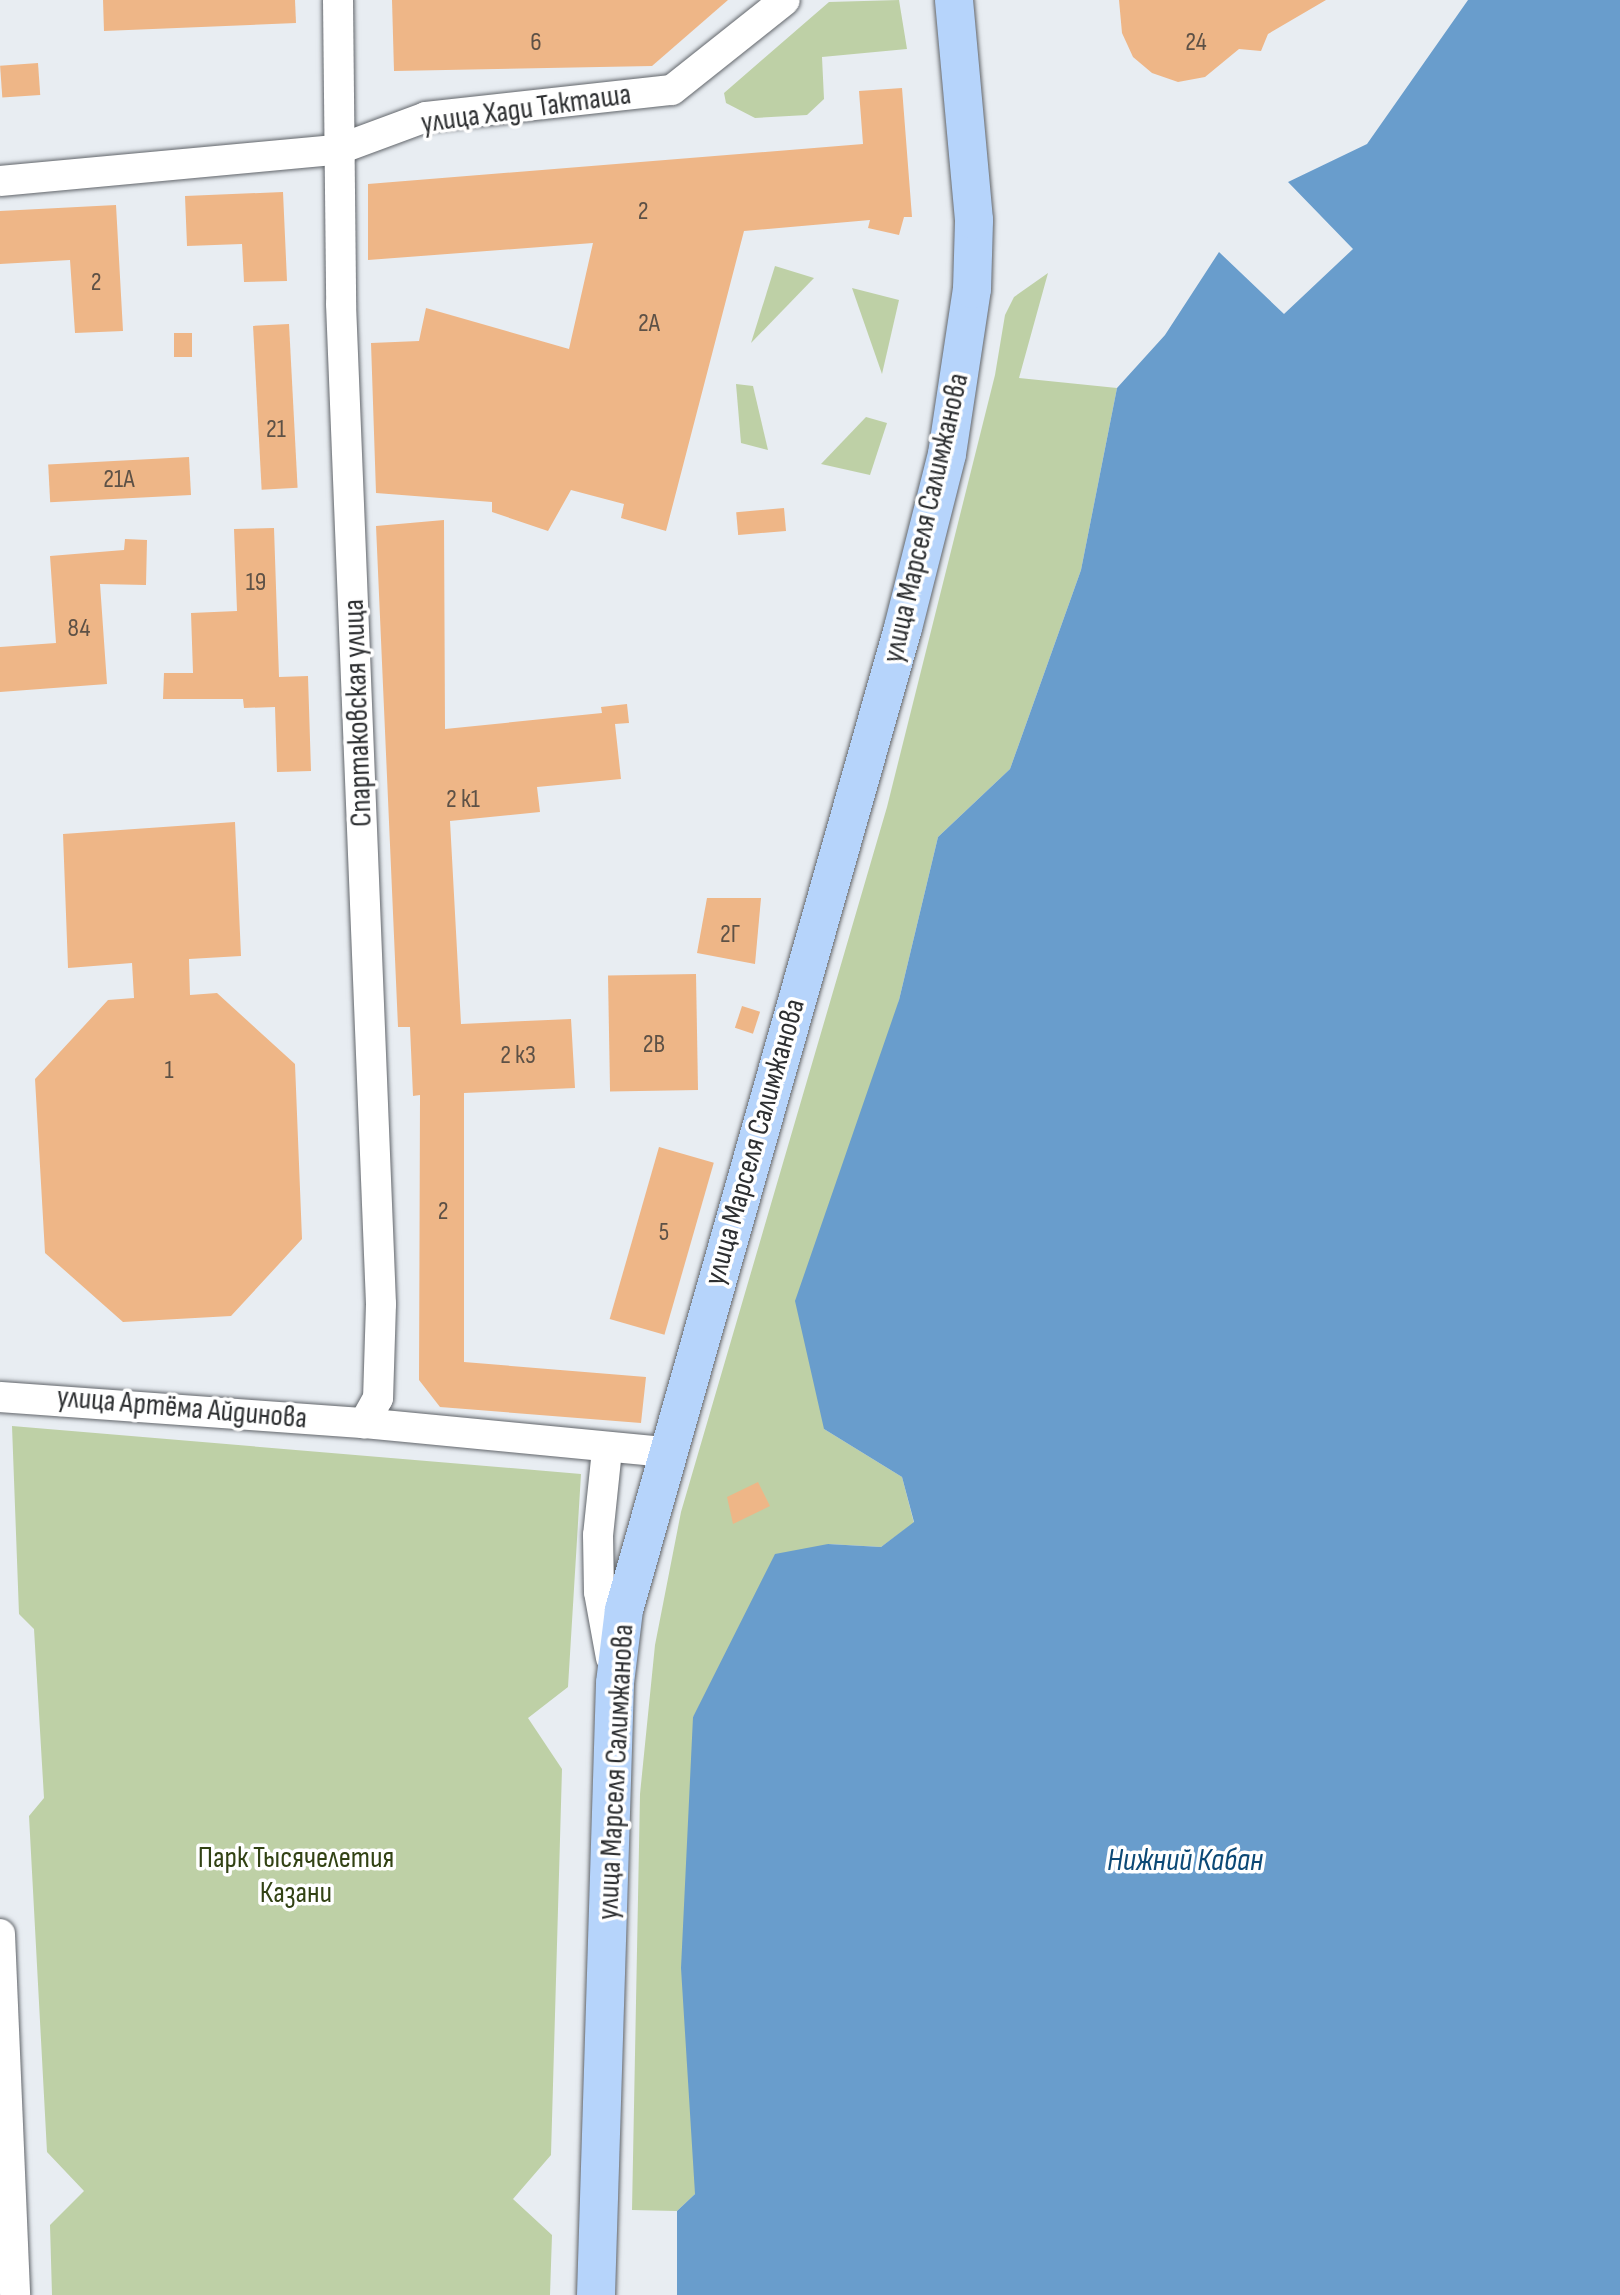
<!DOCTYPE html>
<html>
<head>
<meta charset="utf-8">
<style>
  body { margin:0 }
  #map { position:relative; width:1620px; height:2295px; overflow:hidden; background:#e8edf2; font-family:"Sofia Sans Condensed",sans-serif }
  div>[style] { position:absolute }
  .green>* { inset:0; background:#bed0a6 }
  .water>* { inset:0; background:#699dcc }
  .building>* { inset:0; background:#eeb687; transform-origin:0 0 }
  .roads { filter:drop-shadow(0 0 2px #62666b) drop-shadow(0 0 2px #62666b) }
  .minor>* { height:30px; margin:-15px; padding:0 15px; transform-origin:15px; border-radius:15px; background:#fff }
  .major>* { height:38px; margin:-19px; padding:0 19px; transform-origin:19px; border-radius:19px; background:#b6d4fb }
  span { translate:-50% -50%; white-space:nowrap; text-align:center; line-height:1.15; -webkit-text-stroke:7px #fff; paint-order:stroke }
  .number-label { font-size:26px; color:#5d5146 }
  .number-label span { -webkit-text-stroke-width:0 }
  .street-label { font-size:30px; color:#2d2f31 }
  .park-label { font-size:30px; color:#324214 }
  .water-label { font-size:32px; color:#0c4976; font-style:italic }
</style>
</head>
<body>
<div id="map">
  <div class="green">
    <div style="clip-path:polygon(899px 0,907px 49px,822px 57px,824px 99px,807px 115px,755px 118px,726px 103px,724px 93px,829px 2px)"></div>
    <div style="clip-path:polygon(775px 266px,814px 278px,751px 343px)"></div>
    <div style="clip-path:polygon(1048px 273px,1019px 378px,1117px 388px,1081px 570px,1010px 769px,938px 837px,899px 1000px,824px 1429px,902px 1477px,914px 1523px,881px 1547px,828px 1544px,693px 1717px,695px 2194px,677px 2211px,632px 2210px,640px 1794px,655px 1645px,681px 1512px,887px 807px,995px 375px,1005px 315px,1014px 297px)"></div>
    <div style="clip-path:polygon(852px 288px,899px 300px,882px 374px)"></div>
    <div style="clip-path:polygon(736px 384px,753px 386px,768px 450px,741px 443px)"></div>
    <div style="clip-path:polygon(866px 417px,887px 423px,870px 475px,821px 464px)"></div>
    <div style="clip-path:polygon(12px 1426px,581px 1474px,568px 1687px,528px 1718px,562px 1769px,551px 2155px,513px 2199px,552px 2235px,550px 2295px,52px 2295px,50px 2225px,84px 2191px,47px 2152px,29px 1816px,44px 1798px,34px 1629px,19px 1614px)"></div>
  </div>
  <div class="water">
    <div style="clip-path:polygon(1468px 0,1620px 0,1620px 2295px,677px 2295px,677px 2211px,695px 2194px,681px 1968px,693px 1717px,775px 1554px,828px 1544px,881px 1547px,914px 1522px,902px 1477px,824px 1429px,795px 1301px,899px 1000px,938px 837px,1010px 769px,1081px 570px,1117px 388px,1165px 335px,1219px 252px,1284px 314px,1353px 249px,1288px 182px,1367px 144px)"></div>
  </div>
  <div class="building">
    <div style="clip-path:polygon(103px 0,295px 0,296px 23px,104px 31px)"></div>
    <div style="clip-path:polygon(392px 0,728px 0,652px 66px,394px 71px)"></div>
    <div style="clip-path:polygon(1119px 0,1326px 0,1268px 34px,1261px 51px,1239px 49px,1205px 77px,1178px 82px,1152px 73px,1133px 57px,1122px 33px)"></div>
    <div style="left:38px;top:63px;width:32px;height:38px;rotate:86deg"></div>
    <div style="clip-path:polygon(902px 88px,912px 217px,904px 217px,899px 235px,868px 228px,870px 220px,744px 231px,666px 531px,621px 518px,624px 504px,571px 490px,548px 531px,492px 512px,492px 502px,376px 493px,371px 343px,419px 341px,426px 308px,569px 349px,593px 243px,368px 260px,368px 184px,863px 144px,859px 91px)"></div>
    <div style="clip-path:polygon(283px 192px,287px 281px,244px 282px,242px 244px,187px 246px,185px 196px)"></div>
    <div style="clip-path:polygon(116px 205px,123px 331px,75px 333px,70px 260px,0 264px,0 211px)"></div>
    <div style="left:289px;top:324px;width:164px;height:36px;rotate:87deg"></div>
    <div style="left:174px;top:333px;width:18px;height:24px"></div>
    <div style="left:189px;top:457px;width:38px;height:141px;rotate:87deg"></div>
    <div style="left:784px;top:508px;width:23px;height:48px;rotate:85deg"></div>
    <div style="clip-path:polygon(444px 520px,445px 729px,602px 713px,601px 707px,627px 704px,629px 723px,615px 724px,621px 779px,537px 787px,540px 812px,450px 821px,461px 1024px,571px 1019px,575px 1088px,464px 1093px,464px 1362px,646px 1377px,641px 1423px,440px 1407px,419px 1380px,420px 1095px,413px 1096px,410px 1027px,398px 1027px,376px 526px)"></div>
    <div style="clip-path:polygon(274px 528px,279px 677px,308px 676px,311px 771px,277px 772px,275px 707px,244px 708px,243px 699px,163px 699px,164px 673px,193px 673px,191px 613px,237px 611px,234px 529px)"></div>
    <div style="clip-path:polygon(125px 539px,147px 540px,146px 585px,100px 584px,107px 684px,0 692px,0 647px,56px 643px,50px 556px,124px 550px)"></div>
    <div style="clip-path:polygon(235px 822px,241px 956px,189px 959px,190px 995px,217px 993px,295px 1064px,302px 1239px,231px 1316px,123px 1322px,45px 1253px,35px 1079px,108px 1000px,134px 998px,132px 963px,68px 968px,63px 834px)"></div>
    <div style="clip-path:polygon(707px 898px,761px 898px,755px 964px,697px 953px)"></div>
    <div style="left:696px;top:974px;width:116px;height:88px;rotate:89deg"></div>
    <div style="left:742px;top:1006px;width:19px;height:23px;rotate:18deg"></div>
    <div style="left:659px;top:1147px;width:57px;height:179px;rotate:16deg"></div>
    <div style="clip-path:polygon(758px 1482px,770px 1506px,733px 1524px,727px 1497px)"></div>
  </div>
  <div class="roads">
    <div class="minor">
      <div style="left:338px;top:0;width:304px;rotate:89.4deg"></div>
      <div style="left:341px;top:304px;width:1001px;rotate:87.71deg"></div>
      <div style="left:381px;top:1304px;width:94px;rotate:91.8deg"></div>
      <div style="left:378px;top:1398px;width:29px;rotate:119deg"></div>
      <div style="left:0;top:181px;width:338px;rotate:-5.3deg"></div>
      <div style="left:337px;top:150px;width:95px;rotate:-20.3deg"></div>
      <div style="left:426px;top:117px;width:247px;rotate:-6.3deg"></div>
      <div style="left:672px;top:90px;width:144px;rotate:-38.5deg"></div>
      <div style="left:0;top:1397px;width:365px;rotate:4.1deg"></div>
      <div style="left:364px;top:1423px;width:304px;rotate:5.5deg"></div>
      <div style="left:607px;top:1450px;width:85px;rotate:96deg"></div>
      <div style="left:598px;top:1535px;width:57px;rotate:89deg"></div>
      <div style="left:599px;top:1592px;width:67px;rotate:79.7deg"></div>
      <div style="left:0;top:1934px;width:361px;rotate:87.6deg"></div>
    </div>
    <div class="major">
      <div style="left:596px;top:2295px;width:612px;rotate:-88.22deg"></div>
      <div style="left:615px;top:1683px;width:74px;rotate:-83deg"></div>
      <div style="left:624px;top:1610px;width:1021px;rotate:-74.14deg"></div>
      <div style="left:903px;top:628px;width:179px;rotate:-75.8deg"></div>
      <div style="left:947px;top:454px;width:167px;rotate:-81.4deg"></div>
      <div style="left:972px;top:289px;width:69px;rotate:-88.3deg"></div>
      <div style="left:974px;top:220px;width:221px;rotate:-95.2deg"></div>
    </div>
  </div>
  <div class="number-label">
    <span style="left:536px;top:43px">6</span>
    <span style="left:1196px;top:43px">24</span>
    <span style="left:643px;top:212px">2</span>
    <span style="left:96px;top:283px">2</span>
    <span style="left:649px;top:324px">2А</span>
    <span style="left:276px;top:430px">21</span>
    <span style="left:119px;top:480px">21А</span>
    <span style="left:256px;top:583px">19</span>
    <span style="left:79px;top:629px">84</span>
    <span style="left:463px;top:800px">2 к1</span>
    <span style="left:730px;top:935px">2Г</span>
    <span style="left:654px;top:1045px">2В</span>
    <span style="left:518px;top:1056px">2 к3</span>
    <span style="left:169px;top:1071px">1</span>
    <span style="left:443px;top:1212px">2</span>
    <span style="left:664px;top:1233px">5</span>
  </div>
  <div class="street-label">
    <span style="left:526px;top:109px;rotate:-8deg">улица Хади Такташа</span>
    <span style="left:926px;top:518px;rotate:-77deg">улица Марселя Салимжанова</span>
    <span style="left:358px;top:713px;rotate:-92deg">Спартаковская улица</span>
    <span style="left:755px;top:1142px;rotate:-74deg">улица Марселя Салимжанова</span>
    <span style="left:182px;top:1408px;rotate:5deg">улица Артёма Айдинова</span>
    <span style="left:616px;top:1772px;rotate:-87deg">улица Марселя Салимжанова</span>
  </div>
  <div class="park-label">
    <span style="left:296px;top:1875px">Парк Тысячелетия<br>Казани</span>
  </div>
  <div class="water-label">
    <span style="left:1185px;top:1861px">Нижний Кабан</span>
  </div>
</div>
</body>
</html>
